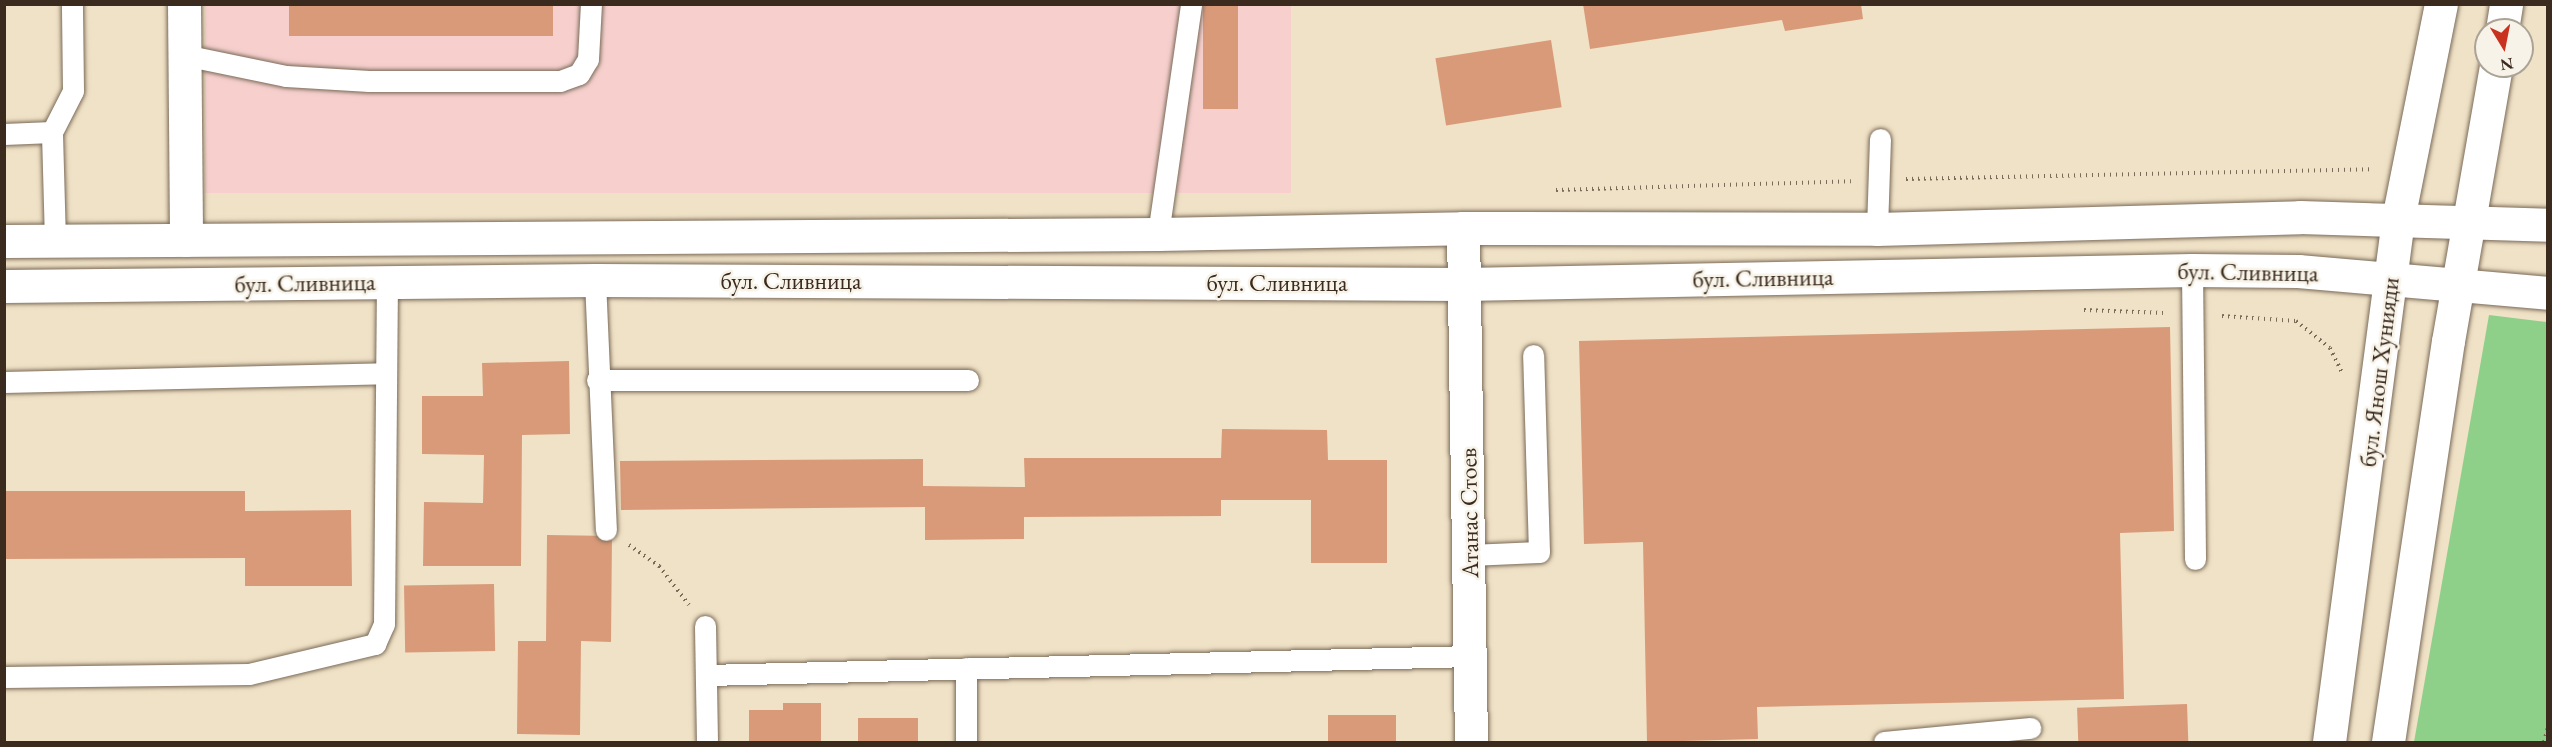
<!DOCTYPE html>
<html>
<head>
<meta charset="utf-8">
<style>
  body { margin:0 }
  #map { position:relative; width:2552px; height:747px; overflow:hidden; background:#f0e2c6; font-family:"EB Garamond",serif }
  div>[style] { position:absolute }
  .built>* { inset:0; background:#f7d0ce; transform-origin:0 0 }
  .green>* { inset:0; background:#8ed089 }
  .building>* { inset:0; background:#d99a79; transform-origin:0 0 }
  .path>* { height:4px; margin-top:-2px; transform-origin:0; background:repeating-linear-gradient(90deg,#7a6a59 0 1.5px,transparent 0 6px) }
  .roads { filter:drop-shadow(0 0 2px #7a6a59) drop-shadow(0 0 2px #7a6a59) }
  .lane>* { height:21px; margin:-10.5px; padding:0 10.5px; transform-origin:10.5px; border-radius:10.5px; background:#fff }
  .street>* { height:33px; margin:-16.5px; padding:0 16.5px; transform-origin:16.5px; border-radius:16.5px; background:#fff }
  .secondary>* { height:33px; margin:-16.5px; padding:0 16.5px; transform-origin:16.5px; border-radius:16.5px; background:#fff }
  span { translate:-50% -50%; white-space:nowrap; text-align:center; line-height:1.15; -webkit-text-stroke:5px #f7f3e8; paint-order:stroke }
  .street-label { font-size:24px; color:#3b2a1e }
  .frame { position:absolute; inset:0; border:6px solid #3b2a1e; pointer-events:none }
  .north { position:absolute; left:2474px; top:18px; width:60px; height:60px; box-sizing:border-box; background:#f7f3e8; border:2px solid #aca397; border-radius:50%; rotate:170deg; font-size:16px; font-weight:700; line-height:24px; text-align:center; color:#3b2a1e }
  .north::after { content:''; display:block; margin:auto; width:21px; height:27px; background:#c8321e; clip-path:polygon(50% 0,100% 100%,50% 72%,0 100%) }
</style>
</head>
<body>
<div id="map">
  <div class="built">
    <div style="left:205px;top:5px;width:1086px;height:188px"></div>
  </div>
  <div class="green">
    <div style="clip-path:polygon(2489px 315px,2547px 322px,2547px 742px,2414px 742px)"></div>
  </div>
  <div class="building">
    <div style="left:289px;top:4px;width:264px;height:32px"></div>
    <div style="left:1203px;top:4px;width:35px;height:105px"></div>
    <div style="clip-path:polygon(1583px 4px,1861px 4px,1863px 19px,1785px 31px,1782px 20px,1590px 49px)"></div>
    <div style="left:1551px;top:40px;width:68px;height:117px;rotate:81deg"></div>
    <div style="clip-path:polygon(2170px 327px,2174px 531px,2120px 533px,2124px 699px,1757px 707px,1758px 739px,1647px 742px,1643px 542px,1584px 544px,1579px 341px)"></div>
    <div style="clip-path:polygon(569px 361px,570px 434px,522px 435px,521px 566px,423px 566px,424px 502px,483px 503px,484px 455px,422px 454px,422px 396px,483px 396px,482px 363px)"></div>
    <div style="clip-path:polygon(1222px 429px,1327px 430px,1328px 460px,1387px 460px,1387px 563px,1311px 563px,1311px 500px,1221px 500px,1221px 516px,1024px 517px,1024px 539px,925px 540px,925px 507px,621px 510px,620px 461px,923px 459px,923px 486px,1025px 487px,1024px 458px,1221px 458px)"></div>
    <div style="clip-path:polygon(4px 491px,245px 491px,245px 511px,351px 510px,352px 586px,245px 586px,245px 558px,4px 559px)"></div>
    <div style="clip-path:polygon(547px 535px,612px 536px,611px 642px,581px 641px,580px 735px,517px 734px,518px 641px,546px 641px)"></div>
    <div style="left:494px;top:584px;width:67px;height:90px;rotate:89deg"></div>
    <div style="clip-path:polygon(783px 703px,821px 703px,821px 742px,749px 742px,749px 710px,783px 710px)"></div>
    <div style="left:2187px;top:704px;width:38px;height:110px;rotate:88deg"></div>
    <div style="left:1328px;top:715px;width:68px;height:27px"></div>
    <div style="left:918px;top:718px;width:24px;height:60px;rotate:90deg"></div>
  </div>
  <div class="path">
    <div style="left:1906px;top:179px;width:467px;rotate:-1.2deg"></div>
    <div style="left:1556px;top:190px;width:295px;rotate:-1.7deg"></div>
    <div style="left:2084px;top:310px;width:79px;rotate:2.2deg"></div>
    <div style="left:2222px;top:316px;width:74px;rotate:3.9deg"></div>
    <div style="left:2296px;top:321px;width:43px;rotate:38.5deg"></div>
    <div style="left:2330px;top:348px;width:28px;rotate:64deg"></div>
    <div style="left:629px;top:545px;width:37px;rotate:35deg"></div>
    <div style="left:659px;top:566px;width:49px;rotate:52.4deg"></div>
    <div style="left:2544px;top:742px;width:16px;rotate:-75deg"></div>
  </div>
  <div class="roads">
    <div class="lane">
      <div style="left:184px;top:55px;width:104px;rotate:11.6deg"></div>
      <div style="left:286px;top:76px;width:83px;rotate:3.4deg"></div>
      <div style="left:369px;top:81px;width:191px"></div>
      <div style="left:560px;top:81px;width:20px;rotate:-20deg"></div>
      <div style="left:579px;top:74px;width:17px;rotate:-59deg"></div>
      <div style="left:588px;top:59px;width:55px;rotate:-86.9deg"></div>
      <div style="left:4px;top:134px;width:48px;rotate:-2.4deg"></div>
      <div style="left:1877px;top:229px;width:90px;rotate:-88.1deg"></div>
      <div style="left:1158px;top:234px;width:232px;rotate:-81.8deg"></div>
      <div style="left:55px;top:241px;width:109px;rotate:-91.6deg"></div>
      <div style="left:52px;top:132px;width:46px;rotate:-62.9deg"></div>
      <div style="left:73px;top:91px;width:87px;rotate:-90.7deg"></div>
      <div style="left:2192px;top:270px;width:289px;rotate:89.4deg"></div>
      <div style="left:595px;top:280px;width:250px;rotate:87.5deg"></div>
      <div style="left:597px;top:380px;width:371px"></div>
      <div style="left:4px;top:382px;width:382px;rotate:-1.3deg"></div>
      <div style="left:1469px;top:555px;width:70px;rotate:-2.5deg"></div>
      <div style="left:1539px;top:552px;width:197px;rotate:-91.7deg"></div>
      <div style="left:705px;top:626px;width:114px;rotate:89deg"></div>
      <div style="left:966px;top:668px;width:74px;rotate:90deg"></div>
      <div style="left:706px;top:675px;width:765px;rotate:-1.42deg"></div>
      <div style="left:4px;top:677px;width:245px;rotate:-0.7deg"></div>
      <div style="left:249px;top:674px;width:130px;rotate:-13.4deg"></div>
      <div style="left:375px;top:644px;width:22px;rotate:-66deg"></div>
      <div style="left:384px;top:624px;width:342px;rotate:-89.5deg"></div>
      <div style="left:1884px;top:742px;width:147px;rotate:-5.5deg"></div>
    </div>
    <div class="street">
      <div style="left:184px;top:4px;width:236px;rotate:89.5deg"></div>
      <div style="left:1463px;top:228px;width:514px;rotate:89.11deg"></div>
    </div>
    <div class="secondary">
      <div style="left:2502px;top:30px;width:26px;rotate:-81deg"></div>
      <div style="left:4px;top:241px;width:1154px;rotate:-0.35deg"></div>
      <div style="left:1158px;top:234px;width:305px;rotate:-1.1deg"></div>
      <div style="left:1463px;top:228px;width:414px;rotate:0.1deg"></div>
      <div style="left:1877px;top:229px;width:423px;rotate:-1.6deg"></div>
      <div style="left:2300px;top:217px;width:248px;rotate:1.8deg"></div>
      <div style="left:4px;top:286px;width:591px;rotate:-0.58deg"></div>
      <div style="left:595px;top:280px;width:869px;rotate:0.26deg"></div>
      <div style="left:1464px;top:284px;width:728px;rotate:-1.1deg"></div>
      <div style="left:2192px;top:270px;width:106px;rotate:0.5deg"></div>
      <div style="left:2298px;top:271px;width:251px;rotate:5deg"></div>
      <div style="left:2329px;top:742px;width:528px;rotate:-82.48deg"></div>
      <div style="left:2398px;top:219px;width:219px;rotate:-78.7deg"></div>
      <div style="left:2388px;top:742px;width:405px;rotate:-81.5deg"></div>
      <div style="left:2448px;top:341px;width:279px;rotate:-80.1deg"></div>
    </div>
  </div>
  <div class="street-label">
    <span style="left:2248px;top:272px;rotate:1deg">бул. Сливница</span>
    <span style="left:1763px;top:278px;rotate:-1deg">бул. Сливница</span>
    <span style="left:791px;top:281px">бул. Сливница</span>
    <span style="left:305px;top:283px;rotate:-1deg">бул. Сливница</span>
    <span style="left:1277px;top:283px">бул. Сливница</span>
    <span style="left:2379px;top:372px;rotate:-83deg">бул. Янош Хунияди</span>
    <span style="left:1469px;top:513px;rotate:-91deg">Атанас Стоев</span>
  </div>
  <div class="frame"></div>
  <div class="north">N</div>
</div>
</body>
</html>
